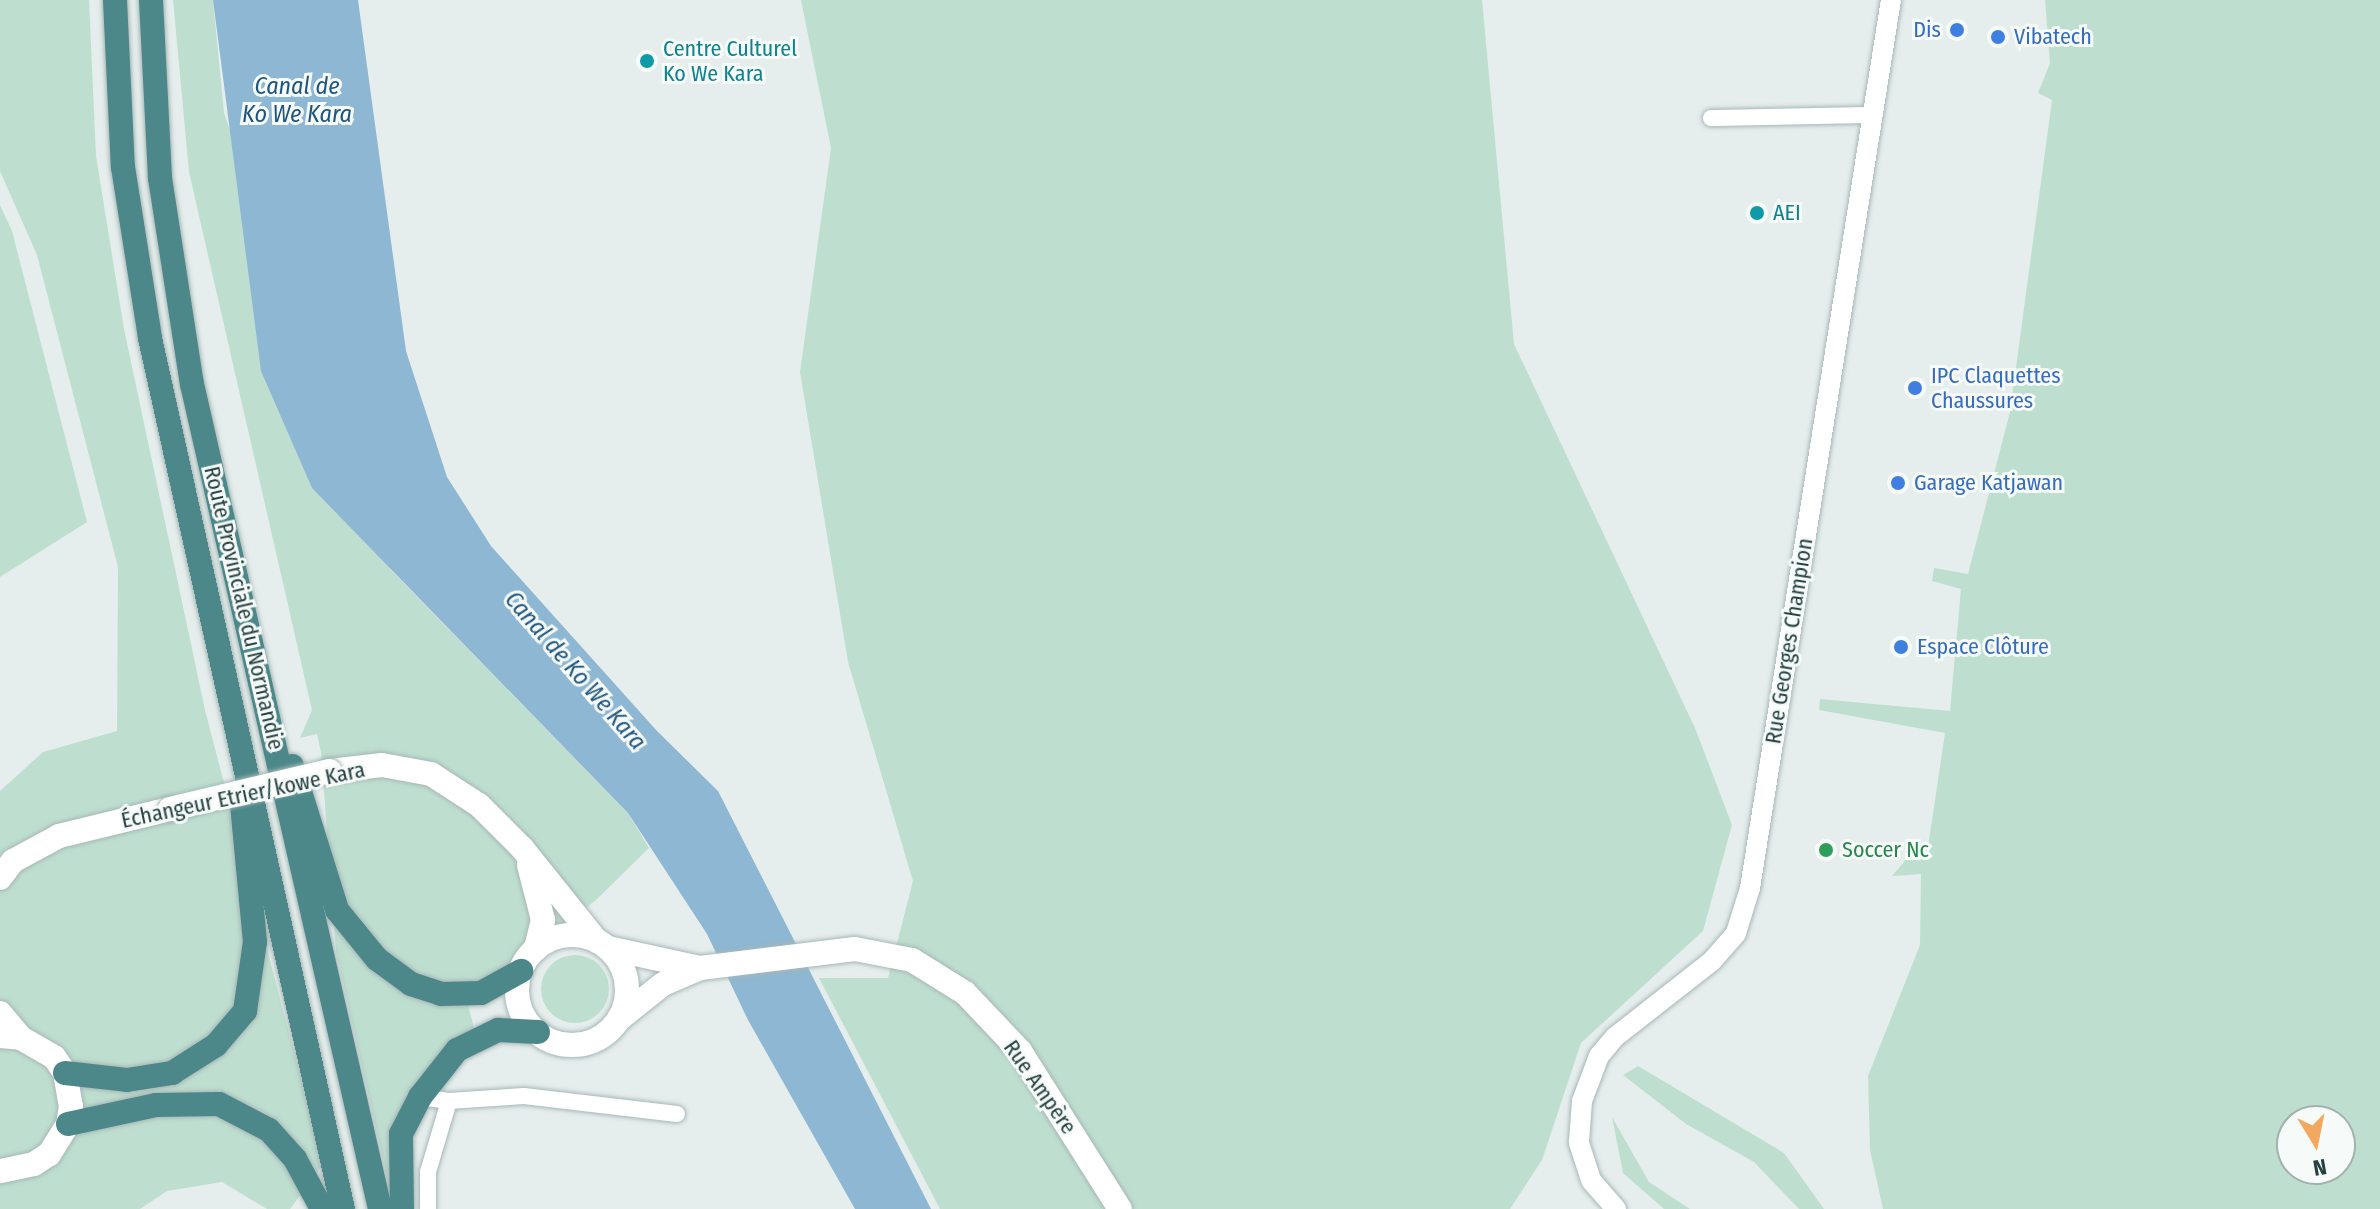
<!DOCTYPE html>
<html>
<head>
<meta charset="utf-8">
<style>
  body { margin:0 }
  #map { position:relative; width:2380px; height:1209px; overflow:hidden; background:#e5eeed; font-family:"Fira Sans Condensed",sans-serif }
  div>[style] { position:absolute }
  .green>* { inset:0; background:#bedfd0 }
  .round { border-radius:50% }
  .water>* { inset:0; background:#8eb7d3 }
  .roads { filter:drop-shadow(0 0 2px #a7b7b6) drop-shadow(0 0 2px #a7b7b6) }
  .minor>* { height:16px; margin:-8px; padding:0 8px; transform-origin:8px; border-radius:8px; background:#fff }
  .tertiary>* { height:20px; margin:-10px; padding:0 10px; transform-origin:10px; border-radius:10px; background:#fff }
  .secondary>* { height:24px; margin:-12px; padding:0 12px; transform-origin:12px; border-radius:12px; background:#fff }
  .secondary>.ring { margin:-12px; padding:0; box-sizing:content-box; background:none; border:24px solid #fff; border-radius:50% }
  .trunk>* { height:24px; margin:-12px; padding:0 12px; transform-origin:12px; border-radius:12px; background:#4c8889 }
  .bridges { filter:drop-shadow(0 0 2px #a3bab8) drop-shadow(0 0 2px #a3bab8) }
  .secondary-bridge>* { height:24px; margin:-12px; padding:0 12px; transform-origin:12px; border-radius:12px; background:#fff }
  .dots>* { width:22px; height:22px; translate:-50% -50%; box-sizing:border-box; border:4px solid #f6fbf9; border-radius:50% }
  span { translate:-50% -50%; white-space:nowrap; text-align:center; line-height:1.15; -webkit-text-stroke:6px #f6fbf9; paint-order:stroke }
  .shop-label { font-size:22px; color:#366cbe }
  .right { translate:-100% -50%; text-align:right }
  .left { translate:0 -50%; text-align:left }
  .culture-label { font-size:22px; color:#0d838f }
  .street-label { font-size:22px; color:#244140 }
  .leisure-label { font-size:22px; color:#27864d }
  .water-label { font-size:24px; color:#1d557e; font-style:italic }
  .north { position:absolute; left:2276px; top:1105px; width:80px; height:80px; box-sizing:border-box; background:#f6fbf9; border:2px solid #a2b1af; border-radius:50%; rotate:170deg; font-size:22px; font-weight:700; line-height:32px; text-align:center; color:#244140 }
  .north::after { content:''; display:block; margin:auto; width:28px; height:36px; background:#f3a85f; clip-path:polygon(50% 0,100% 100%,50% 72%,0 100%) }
</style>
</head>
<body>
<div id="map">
  <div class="green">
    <div style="clip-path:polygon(0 0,89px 0,96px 156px,124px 329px,205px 710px,323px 1164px,290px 1209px,267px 1209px,222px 1182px,167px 1191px,140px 1209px,0 1209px,0 791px,43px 752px,117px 731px,118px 567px,37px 255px,0 171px)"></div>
    <div style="clip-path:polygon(173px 0,213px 0,224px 113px,390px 569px,628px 813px,649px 848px,596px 900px,467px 1001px,474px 1028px,448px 1046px,395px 1128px,388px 1180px,336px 951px,321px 752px,317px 734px,300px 738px,312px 710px,189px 172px)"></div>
    <div style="clip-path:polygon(801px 0,1482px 0,1514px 344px,1695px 728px,1732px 825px,1703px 931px,1581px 1043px,1542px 1160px,1510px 1209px,940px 1209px,819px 978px,888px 978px,913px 881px,848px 662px,800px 372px,831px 148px)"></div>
    <div style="clip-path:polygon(evenodd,2045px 0,2380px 0,2380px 1209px,1883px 1209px,1870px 1150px,1868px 1076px,1920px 945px,1921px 874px,1892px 876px,1910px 855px,1928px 847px,1945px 733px,1819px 710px,1820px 699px,1950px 711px,1961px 589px,1932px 581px,1934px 568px,1968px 574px,2010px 412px,2052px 100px,2038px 93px,2050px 63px,2045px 0,2292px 1121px,2340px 1121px,2340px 1169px,2292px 1169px,2292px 1121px)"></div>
    <div style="clip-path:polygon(0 205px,12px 231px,87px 522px,0 577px)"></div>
    <div class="round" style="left:541px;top:955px;width:68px;height:68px"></div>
    <div style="clip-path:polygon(1638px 1066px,1784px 1153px,1824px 1209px,1799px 1209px,1754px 1162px,1686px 1124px,1623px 1075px)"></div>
    <div style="clip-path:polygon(1612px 1117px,1649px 1182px,1690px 1209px,1664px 1209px,1623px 1173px)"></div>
  </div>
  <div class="water">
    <div style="clip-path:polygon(213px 0,358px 0,406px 351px,447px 477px,491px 546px,657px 731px,718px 791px,931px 1209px,855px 1209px,748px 1020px,707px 934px,628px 813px,312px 488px,261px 371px)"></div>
  </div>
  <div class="roads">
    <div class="minor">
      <div style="left:1711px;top:118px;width:161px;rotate:-1.1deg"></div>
      <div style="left:420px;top:1097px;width:29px;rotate:8deg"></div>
      <div style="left:449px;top:1101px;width:75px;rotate:-3.8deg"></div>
      <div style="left:524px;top:1096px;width:154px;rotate:6.7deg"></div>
      <div style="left:428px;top:1209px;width:37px;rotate:-90deg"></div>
      <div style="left:428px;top:1172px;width:74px;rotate:-73.5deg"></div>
    </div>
    <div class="tertiary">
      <div style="left:1616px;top:1209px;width:38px;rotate:-131deg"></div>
      <div style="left:1591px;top:1180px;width:40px;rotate:-108deg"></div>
      <div style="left:1579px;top:1142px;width:41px;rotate:-85.8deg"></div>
      <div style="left:1582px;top:1101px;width:48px;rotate:-69.3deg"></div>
      <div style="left:1599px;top:1056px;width:25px;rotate:-50deg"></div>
      <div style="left:1615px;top:1037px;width:123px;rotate:-38.1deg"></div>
      <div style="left:1712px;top:961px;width:37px;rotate:-49deg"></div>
      <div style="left:1736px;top:933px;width:47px;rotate:-72.7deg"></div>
      <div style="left:1750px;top:888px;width:899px;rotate:-80.98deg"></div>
    </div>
    <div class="secondary">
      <div style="left:330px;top:771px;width:52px;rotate:-6.6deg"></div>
      <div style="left:382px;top:765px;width:50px;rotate:10.4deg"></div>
      <div style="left:431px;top:774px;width:57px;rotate:32.9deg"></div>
      <div style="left:479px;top:805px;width:61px;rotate:45deg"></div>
      <div style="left:522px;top:848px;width:117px;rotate:51.3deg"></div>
      <div style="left:529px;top:865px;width:57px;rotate:75.7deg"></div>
      <div style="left:543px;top:920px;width:30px;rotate:104deg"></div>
      <div style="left:0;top:878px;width:21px;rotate:-53deg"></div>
      <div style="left:13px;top:861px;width:52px;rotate:-28.5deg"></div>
      <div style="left:59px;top:836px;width:114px;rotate:-13.7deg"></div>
      <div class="ring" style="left:517px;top:935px;width:86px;height:86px"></div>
      <div style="left:608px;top:948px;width:94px;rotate:12.3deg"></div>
      <div style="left:700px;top:968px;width:156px;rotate:-7deg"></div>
      <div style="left:855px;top:949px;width:58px;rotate:10.9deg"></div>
      <div style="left:912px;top:960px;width:62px;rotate:31.9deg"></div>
      <div style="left:965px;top:993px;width:80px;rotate:46.5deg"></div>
      <div style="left:1020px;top:1051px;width:187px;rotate:57.7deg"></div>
      <div style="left:0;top:1013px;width:33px;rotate:50deg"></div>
      <div style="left:619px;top:1019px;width:56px;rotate:-38.5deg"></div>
      <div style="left:663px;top:984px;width:40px;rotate:-23.4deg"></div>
      <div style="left:0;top:1036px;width:21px;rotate:5deg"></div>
      <div style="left:21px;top:1038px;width:38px;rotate:30deg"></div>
      <div style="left:54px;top:1057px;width:19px;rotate:55deg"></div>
      <div style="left:65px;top:1073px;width:34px;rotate:80deg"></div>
      <div style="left:71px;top:1106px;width:18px;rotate:99deg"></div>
      <div style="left:68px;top:1124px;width:36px;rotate:122deg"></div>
      <div style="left:49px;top:1154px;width:18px;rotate:146deg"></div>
      <div style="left:34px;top:1164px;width:35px;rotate:168deg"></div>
    </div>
    <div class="trunk">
      <div style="left:115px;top:0;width:167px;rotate:87.3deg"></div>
      <div style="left:123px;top:167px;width:173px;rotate:81deg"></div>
      <div style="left:150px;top:338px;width:892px;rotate:77.51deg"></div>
      <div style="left:151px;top:0;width:178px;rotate:87.1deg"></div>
      <div style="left:160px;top:178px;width:208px;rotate:81.2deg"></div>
      <div style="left:192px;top:384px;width:846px;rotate:77.16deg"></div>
      <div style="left:292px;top:766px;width:151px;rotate:72.6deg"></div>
      <div style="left:337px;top:910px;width:63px;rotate:50.8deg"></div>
      <div style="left:377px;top:959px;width:42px;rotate:36.3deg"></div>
      <div style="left:411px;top:984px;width:32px;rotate:18deg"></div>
      <div style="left:441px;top:994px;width:40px;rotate:-1.4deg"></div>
      <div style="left:481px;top:993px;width:46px;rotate:-28.8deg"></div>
      <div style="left:65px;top:1073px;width:62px;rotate:6.4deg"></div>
      <div style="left:127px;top:1080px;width:46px;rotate:-8.8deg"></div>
      <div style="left:172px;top:1073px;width:52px;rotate:-32.5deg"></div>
      <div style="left:216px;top:1045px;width:45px;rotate:-49.5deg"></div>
      <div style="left:245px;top:1011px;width:70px;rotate:-81.8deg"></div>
      <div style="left:255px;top:942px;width:139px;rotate:-95.4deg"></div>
      <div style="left:68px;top:1124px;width:90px;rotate:-12.2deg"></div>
      <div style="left:156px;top:1105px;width:63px;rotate:-0.9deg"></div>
      <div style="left:219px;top:1104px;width:56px;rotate:27.5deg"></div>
      <div style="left:269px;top:1130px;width:39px;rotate:48deg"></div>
      <div style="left:295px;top:1159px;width:57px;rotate:61.6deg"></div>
      <div style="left:402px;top:1209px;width:75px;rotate:-90.8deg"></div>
      <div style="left:401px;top:1134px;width:42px;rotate:-62.8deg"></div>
      <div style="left:420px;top:1097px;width:60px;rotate:-51.8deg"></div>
      <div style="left:457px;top:1050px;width:46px;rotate:-26deg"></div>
      <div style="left:498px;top:1030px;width:40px;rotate:2.9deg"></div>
    </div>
  </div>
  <div class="bridges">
    <div class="secondary-bridge">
      <div style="left:170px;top:809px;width:164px;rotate:-13.4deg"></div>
    </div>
  </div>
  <div class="dots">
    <div style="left:1957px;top:30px;background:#3f7fe0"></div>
    <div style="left:1998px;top:37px;background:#3f7fe0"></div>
    <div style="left:647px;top:61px;background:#0f9aa8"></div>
    <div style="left:1757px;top:213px;background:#0f9aa8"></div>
    <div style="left:1915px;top:388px;background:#3f7fe0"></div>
    <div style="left:1898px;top:483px;background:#3f7fe0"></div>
    <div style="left:1901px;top:647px;background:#3f7fe0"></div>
    <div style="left:1826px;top:850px;background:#2e9e5b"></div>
  </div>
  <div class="shop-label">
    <span class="right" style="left:1941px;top:30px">Dis</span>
    <span class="left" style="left:2014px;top:37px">Vibatech</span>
    <span class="left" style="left:1931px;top:388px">IPC Claquettes<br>Chaussures</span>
    <span class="left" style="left:1914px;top:483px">Garage Katjawan</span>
    <span class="left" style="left:1917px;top:647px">Espace Clôture</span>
  </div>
  <div class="culture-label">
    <span class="left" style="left:663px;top:61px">Centre Culturel<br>Ko We Kara</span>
    <span class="left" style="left:1773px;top:213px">AEI</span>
  </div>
  <div class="street-label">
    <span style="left:244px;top:608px;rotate:77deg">Route Provinciale du Normandie</span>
    <span style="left:1789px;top:641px;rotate:-81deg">Rue Georges Champion</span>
    <span style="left:243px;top:795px;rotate:-12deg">Échangeur Etrier/kowe Kara</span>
    <span style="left:1040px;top:1087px;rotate:55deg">Rue Ampère</span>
  </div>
  <div class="leisure-label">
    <span class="left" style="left:1842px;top:850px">Soccer Nc</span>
  </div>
  <div class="water-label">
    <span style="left:297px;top:101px">Canal de<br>Ko We Kara</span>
    <span style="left:575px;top:671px;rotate:49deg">Canal de Ko We Kara</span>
  </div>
  <div class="north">N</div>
</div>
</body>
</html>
